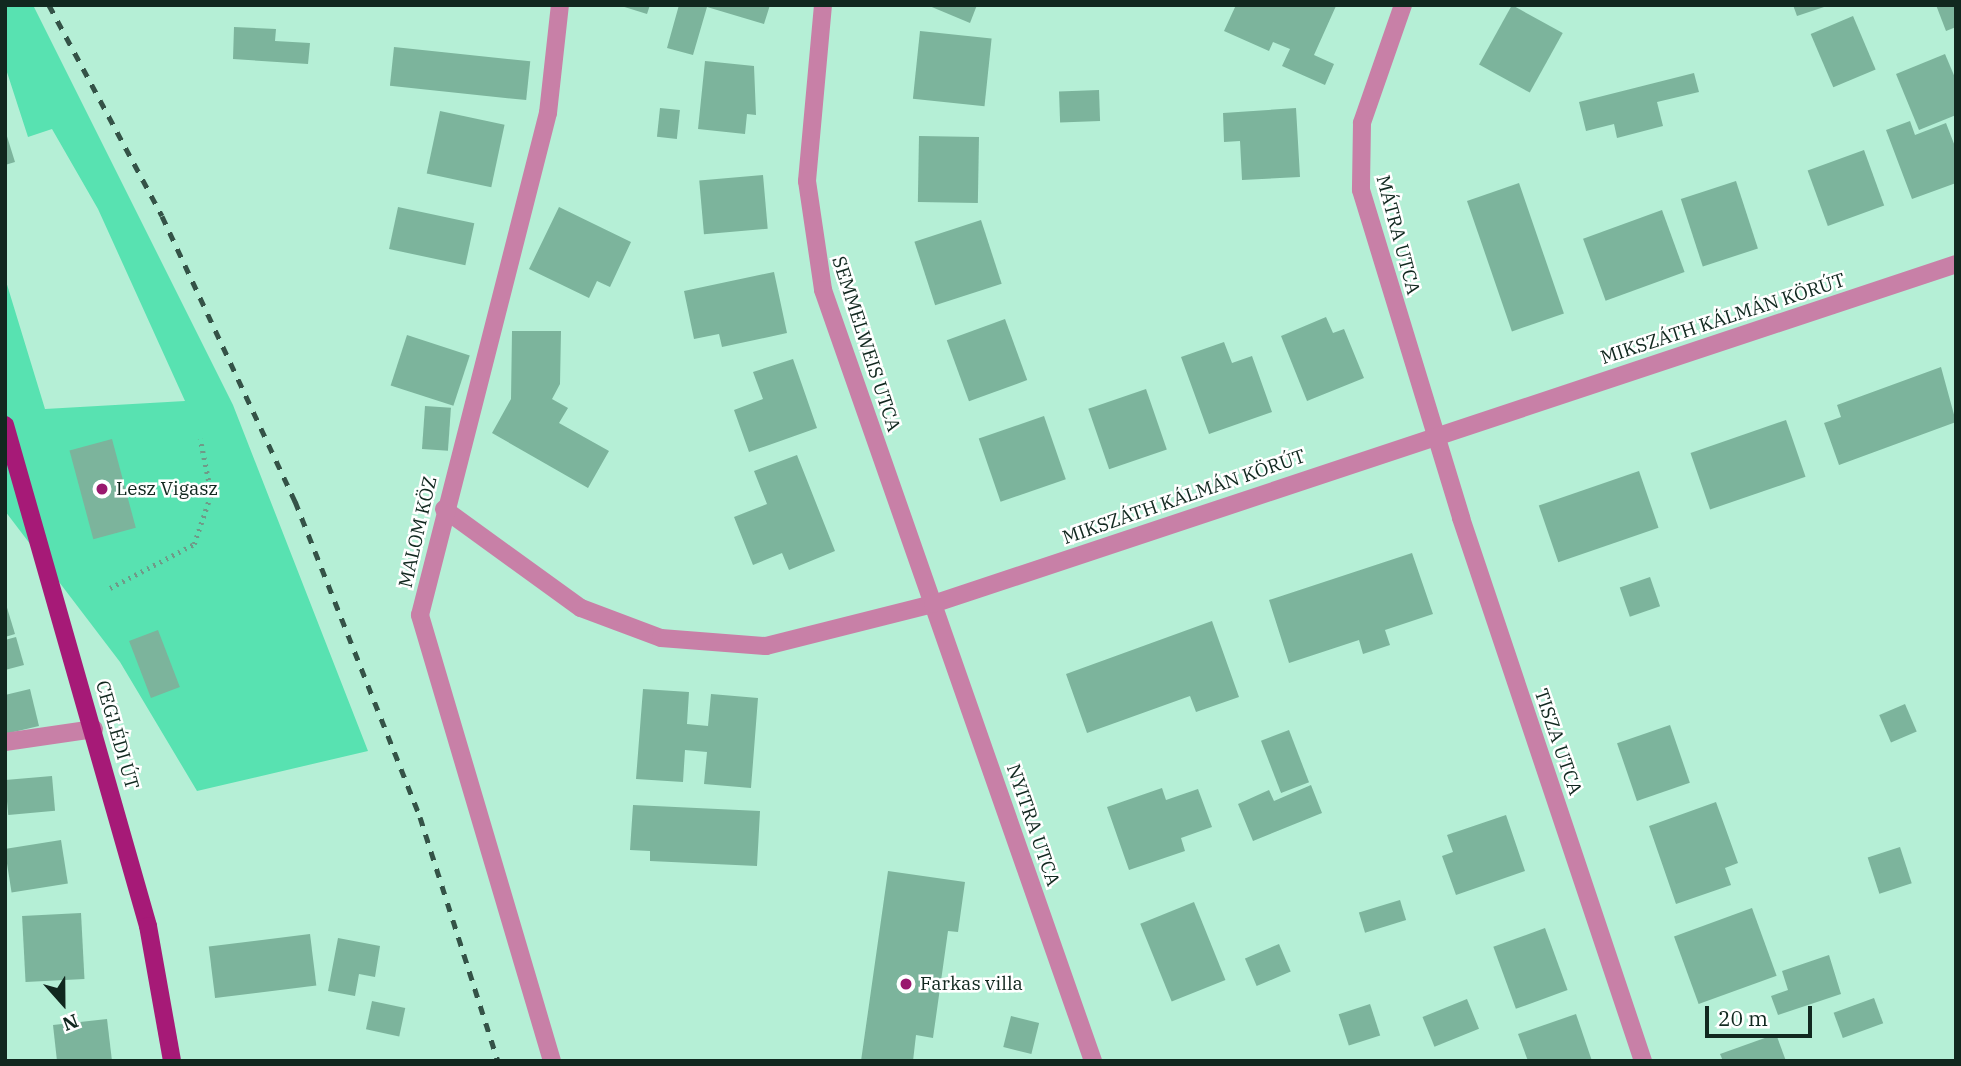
<!DOCTYPE html>
<html>
<head>
<meta charset="utf-8">
<style>
  body { margin:0 }
  #map { position:relative; width:1961px; height:1066px; overflow:hidden; background:#b5efd6; font-family:"IBM Plex Serif",serif }
  div>[style] { position:absolute }
  .green>* { inset:0; background:#58e2b1 }
  .building>* { inset:0; background:#7cb49c; transform-origin:0 0 }
  .path>* { height:4.5px; margin-top:-2.25px; transform-origin:0; background:repeating-linear-gradient(90deg,#6f9a88 0 2px,transparent 0 7px) }
  .minor>* { height:18px; margin:-9px; padding:0 9px; transform-origin:9px; border-radius:9px; background:#c880a7 }
  .tertiary>* { height:18px; margin:-9px; padding:0 9px; transform-origin:9px; border-radius:9px; background:#c880a7 }
  .primary>* { height:18px; margin:-9px; padding:0 9px; transform-origin:9px; border-radius:9px; background:#a61a77 }
  .rail>* { height:5px; margin-top:-2.5px; transform-origin:0; background:repeating-linear-gradient(90deg,#345347 0 9px,transparent 0 18px) }
  .dots>* { width:19px; height:19px; translate:-50% -50%; box-sizing:border-box; border:4px solid #fff; border-radius:50% }
  span { translate:-50% -50%; white-space:nowrap; text-align:center; line-height:1.15; -webkit-text-stroke:5px #fff; paint-order:stroke }
  .street-label { font-size:19px; color:#11281f }
  .poi-label { font-size:19px; color:#11281f }
  .left { translate:0 -50%; text-align:left }
  .frame { position:absolute; inset:0; border:7px solid #11281f; pointer-events:none }
  .north { position:absolute; left:28px; top:968px; width:70px; height:70px; -webkit-text-stroke:5px #fff; paint-order:stroke; rotate:159deg; font-size:19px; font-weight:700; line-height:28px; text-align:center; color:#11281f }
  .north::after { content:''; display:block; margin:auto; width:24px; height:32px; background:#11281f; clip-path:polygon(50% 0,100% 100%,50% 72%,0 100%) }
  .scale { position:absolute; left:1705px; top:1006px; width:107px; height:32px; box-sizing:border-box; border:4px solid #11281f; border-top:0; padding-left:9px; font-size:21px; line-height:24px; white-space:nowrap; color:#11281f; -webkit-text-stroke:5px #fff; paint-order:stroke }
</style>
</head>
<body>
<div id="map">
  <div class="green">
    <div style="clip-path:polygon(5px 5px,33px 5px,233px 405px,368px 751px,197px 791px,120px 662px,5px 511px,5px 278px,45px 409px,185px 401px,98px 209px,52px 129px,28px 137px,5px 66px)"></div>
  </div>
  <div class="building">
    <div style="clip-path:polygon(618px 5px,650px 5px,647px 14px)"></div>
    <div style="clip-path:polygon(679px 5px,770px 5px,764px 24px,707px 7px,693px 55px,667px 48px)"></div>
    <div style="clip-path:polygon(927px 5px,977px 5px,970px 23px)"></div>
    <div style="clip-path:polygon(1236px 5px,1336px 6px,1314px 55px,1334px 64px,1325px 85px,1282px 66px,1290px 49px,1273px 42px,1269px 51px,1224px 31px)"></div>
    <div style="left:1512px;top:5px;width:58px;height:68px;rotate:29deg"></div>
    <div style="clip-path:polygon(1793px 5px,1827px 5px,1827px 6px,1797px 16px)"></div>
    <div style="clip-path:polygon(1936px 5px,1956px 5px,1956px 27px,1946px 31px)"></div>
    <div style="left:1853px;top:16px;width:58px;height:46px;rotate:67deg"></div>
    <div style="clip-path:polygon(234px 27px,276px 29px,275px 41px,310px 43px,308px 64px,233px 59px)"></div>
    <div style="left:920px;top:31px;width:72px;height:68px;rotate:6deg"></div>
    <div style="left:394px;top:47px;width:137px;height:39px;rotate:6deg"></div>
    <div style="clip-path:polygon(1945px 54px,1956px 80px,1956px 115px,1919px 130px,1896px 74px)"></div>
    <div style="clip-path:polygon(705px 61px,754px 66px,756px 115px,747px 114px,745px 134px,698px 129px)"></div>
    <div style="clip-path:polygon(1694px 73px,1699px 92px,1657px 102px,1663px 126px,1617px 138px,1614px 124px,1586px 131px,1579px 102px)"></div>
    <div style="left:1099px;top:90px;width:31px;height:40px;rotate:88deg"></div>
    <div style="left:660px;top:108px;width:20px;height:29px;rotate:6deg"></div>
    <div style="clip-path:polygon(1296px 108px,1300px 177px,1242px 180px,1240px 141px,1224px 142px,1223px 113px)"></div>
    <div style="left:440px;top:111px;width:66px;height:64px;rotate:12deg"></div>
    <div style="clip-path:polygon(1910px 121px,1915px 135px,1946px 123px,1956px 149px,1956px 183px,1912px 199px,1886px 130px)"></div>
    <div style="clip-path:polygon(5px 130px,15px 162px,5px 165px)"></div>
    <div style="left:919px;top:136px;width:60px;height:66px;rotate:1deg"></div>
    <div style="left:1864px;top:150px;width:59px;height:60px;rotate:70deg"></div>
    <div style="left:763px;top:175px;width:54px;height:64px;rotate:85deg"></div>
    <div style="left:1736px;top:181px;width:71px;height:58px;rotate:72deg"></div>
    <div style="left:1519px;top:183px;width:138px;height:55px;rotate:71deg"></div>
    <div style="left:398px;top:207px;width:78px;height:43px;rotate:12deg"></div>
    <div style="clip-path:polygon(559px 207px,631px 242px,610px 287px,597px 281px,589px 298px,529px 269px)"></div>
    <div style="left:1662px;top:210px;width:66px;height:84px;rotate:70deg"></div>
    <div style="left:981px;top:220px;width:67px;height:70px;rotate:72deg"></div>
    <div style="clip-path:polygon(774px 272px,787px 333px,722px 347px,719px 334px,694px 339px,684px 291px)"></div>
    <div style="clip-path:polygon(1326px 317px,1333px 333px,1344px 329px,1364px 378px,1307px 401px,1281px 336px)"></div>
    <div style="left:1005px;top:319px;width:65px;height:62px;rotate:70deg"></div>
    <div style="clip-path:polygon(512px 331px,561px 331px,560px 384px,552px 399px,568px 408px,559px 423px,609px 451px,588px 488px,492px 433px,511px 399px)"></div>
    <div style="left:407px;top:335px;width:66px;height:53px;rotate:18deg"></div>
    <div style="clip-path:polygon(1224px 342px,1232px 363px,1252px 356px,1272px 412px,1209px 434px,1181px 357px)"></div>
    <div style="clip-path:polygon(793px 359px,817px 428px,749px 452px,734px 410px,763px 399px,753px 372px)"></div>
    <div style="clip-path:polygon(1941px 367px,1956px 422px,1839px 465px,1824px 423px,1841px 417px,1837px 405px)"></div>
    <div style="left:1146px;top:389px;width:64px;height:61px;rotate:71deg"></div>
    <div style="left:425px;top:406px;width:26px;height:43px;rotate:4deg"></div>
    <div style="left:1044px;top:416px;width:67px;height:69px;rotate:71deg"></div>
    <div style="left:1786px;top:420px;width:60px;height:101px;rotate:71deg"></div>
    <div style="left:112px;top:439px;width:92px;height:44px;rotate:75deg"></div>
    <div style="clip-path:polygon(797px 455px,835px 551px,789px 570px,782px 553px,753px 565px,734px 517px,767px 504px,754px 471px)"></div>
    <div style="left:1639px;top:471px;width:60px;height:106px;rotate:71deg"></div>
    <div style="clip-path:polygon(1412px 553px,1433px 614px,1385px 630px,1390px 645px,1363px 654px,1359px 640px,1289px 663px,1269px 600px)"></div>
    <div style="left:1650px;top:577px;width:31px;height:32px;rotate:71deg"></div>
    <div style="clip-path:polygon(5px 601px,15px 634px,5px 637px)"></div>
    <div style="clip-path:polygon(1212px 621px,1239px 697px,1196px 712px,1190px 696px,1087px 733px,1066px 674px)"></div>
    <div style="left:158px;top:630px;width:61px;height:31px;rotate:69deg"></div>
    <div style="clip-path:polygon(16px 637px,24px 665px,5px 670px,5px 640px)"></div>
    <div style="clip-path:polygon(30px 689px,39px 726px,5px 734px,5px 695px)"></div>
    <div style="clip-path:polygon(643px 689px,689px 692px,687px 724px,708px 726px,711px 694px,758px 698px,751px 788px,704px 784px,707px 752px,685px 750px,683px 782px,636px 779px)"></div>
    <div style="left:1905px;top:704px;width:30px;height:28px;rotate:67deg"></div>
    <div style="left:1670px;top:725px;width:61px;height:56px;rotate:71deg"></div>
    <div style="left:1289px;top:730px;width:56px;height:30px;rotate:69deg"></div>
    <div style="left:52px;top:776px;width:35px;height:47px;rotate:85deg"></div>
    <div style="clip-path:polygon(1311px 785px,1322px 813px,1253px 841px,1238px 804px,1269px 790px,1274px 801px)"></div>
    <div style="clip-path:polygon(1162px 788px,1166px 800px,1198px 789px,1212px 827px,1181px 838px,1185px 851px,1129px 870px,1107px 807px)"></div>
    <div style="clip-path:polygon(1716px 802px,1738px 863px,1725px 868px,1731px 885px,1676px 904px,1649px 826px)"></div>
    <div style="clip-path:polygon(633px 805px,760px 811px,757px 866px,650px 861px,650px 851px,630px 850px)"></div>
    <div style="clip-path:polygon(1506px 815px,1525px 871px,1456px 895px,1442px 856px,1453px 852px,1447px 835px)"></div>
    <div style="left:61px;top:840px;width:44px;height:57px;rotate:81deg"></div>
    <div style="left:1900px;top:847px;width:38px;height:34px;rotate:72deg"></div>
    <div style="clip-path:polygon(888px 871px,965px 882px,958px 932px,948px 931px,933px 1038px,916px 1035px,913px 1061px,861px 1061px)"></div>
    <div style="left:1400px;top:900px;width:21px;height:43px;rotate:73deg"></div>
    <div style="left:1194px;top:902px;width:84px;height:58px;rotate:68deg"></div>
    <div style="left:1752px;top:908px;width:72px;height:83px;rotate:70deg"></div>
    <div style="left:81px;top:913px;width:66px;height:59px;rotate:87deg"></div>
    <div style="left:1545px;top:928px;width:66px;height:55px;rotate:70deg"></div>
    <div style="left:310px;top:934px;width:52px;height:102px;rotate:83deg"></div>
    <div style="clip-path:polygon(338px 938px,380px 946px,375px 977px,359px 974px,355px 996px,328px 991px)"></div>
    <div style="left:1279px;top:944px;width:30px;height:37px;rotate:67deg"></div>
    <div style="clip-path:polygon(1829px 955px,1841px 994px,1778px 1015px,1771px 996px,1788px 990px,1782px 971px)"></div>
    <div style="left:1874px;top:998px;width:27px;height:43px;rotate:70deg"></div>
    <div style="left:1467px;top:999px;width:32px;height:48px;rotate:68deg"></div>
    <div style="left:372px;top:1001px;width:34px;height:29px;rotate:12deg"></div>
    <div style="left:1370px;top:1004px;width:33px;height:33px;rotate:72deg"></div>
    <div style="clip-path:polygon(1576px 1014px,1592px 1061px,1528px 1061px,1518px 1034px)"></div>
    <div style="left:1011px;top:1016px;width:29px;height:32px;rotate:14deg"></div>
    <div style="clip-path:polygon(107px 1019px,112px 1061px,57px 1061px,53px 1025px)"></div>
    <div style="clip-path:polygon(1776px 1034px,1786px 1061px,1723px 1061px,1720px 1054px)"></div>
  </div>
  <div class="path">
    <div style="left:110px;top:588px;width:95px;rotate:-27.6deg"></div>
    <div style="left:194px;top:544px;width:53px;rotate:-71.2deg"></div>
    <div style="left:211px;top:494px;width:56px;rotate:-101.3deg"></div>
  </div>
  <div class="minor">
    <div style="left:823px;top:5px;width:177px;rotate:95.2deg"></div>
    <div style="left:807px;top:181px;width:110px;rotate:81.6deg"></div>
    <div style="left:823px;top:290px;width:817px;rotate:70.7deg"></div>
    <div style="left:1403px;top:5px;width:125px;rotate:109.2deg"></div>
    <div style="left:1362px;top:123px;width:67px;rotate:90.9deg"></div>
    <div style="left:1361px;top:190px;width:343px;rotate:73deg"></div>
    <div style="left:1461px;top:518px;width:573px;rotate:71.47deg"></div>
    <div style="left:444px;top:509px;width:169px;rotate:35.9deg"></div>
    <div style="left:581px;top:608px;width:85px;rotate:20.6deg"></div>
    <div style="left:661px;top:638px;width:105px;rotate:4.4deg"></div>
    <div style="left:766px;top:646px;width:172px;rotate:-14.1deg"></div>
    <div style="left:5px;top:742px;width:90px;rotate:-8.3deg"></div>
    <div style="left:552px;top:1061px;width:465px;rotate:-106.5deg"></div>
    <div style="left:420px;top:615px;width:518px;rotate:-75.7deg"></div>
    <div style="left:548px;top:113px;width:109px;rotate:-83.7deg"></div>
  </div>
  <div class="tertiary">
    <div style="left:933px;top:604px;width:1078px;rotate:-18.38deg"></div>
  </div>
  <div class="primary">
    <div style="left:5px;top:425px;width:521px;rotate:74.07deg"></div>
    <div style="left:148px;top:926px;width:137px;rotate:79.9deg"></div>
  </div>
  <div class="rail">
    <div style="left:49px;top:5px;width:239px;rotate:61.8deg"></div>
    <div style="left:162px;top:216px;width:315px;rotate:65deg"></div>
    <div style="left:295px;top:501px;width:340px;rotate:68.4deg"></div>
    <div style="left:420px;top:817px;width:256px;rotate:72.3deg"></div>
  </div>
  <div class="dots">
    <div style="left:102px;top:489px;background:#99186e"></div>
    <div style="left:906px;top:984px;background:#99186e"></div>
  </div>
  <div class="street-label">
    <span style="left:1398px;top:235px;rotate:75deg">MÁTRA UTCA</span>
    <span style="left:1723px;top:319px;rotate:-18deg">MIKSZÁTH KÁLMÁN KÖRÚT</span>
    <span style="left:866px;top:344px;rotate:72deg">SEMMELWEIS UTCA</span>
    <span style="left:1184px;top:497px;rotate:-19deg">MIKSZÁTH KÁLMÁN KÖRÚT</span>
    <span style="left:418px;top:532px;rotate:-77deg">MALOM KÖZ</span>
    <span style="left:117px;top:735px;rotate:74deg">CEGLÉDI ÚT</span>
    <span style="left:1558px;top:742px;rotate:71deg">TISZA UTCA</span>
    <span style="left:1033px;top:825px;rotate:71deg">NYITRA UTCA</span>
  </div>
  <div class="poi-label">
    <span class="left" style="left:116px;top:489px">Lesz Vigasz</span>
    <span class="left" style="left:920px;top:984px">Farkas villa</span>
  </div>
  <div class="frame"></div>
  <div class="north">N</div>
  <div class="scale">20 m</div>
</div>
</body>
</html>
